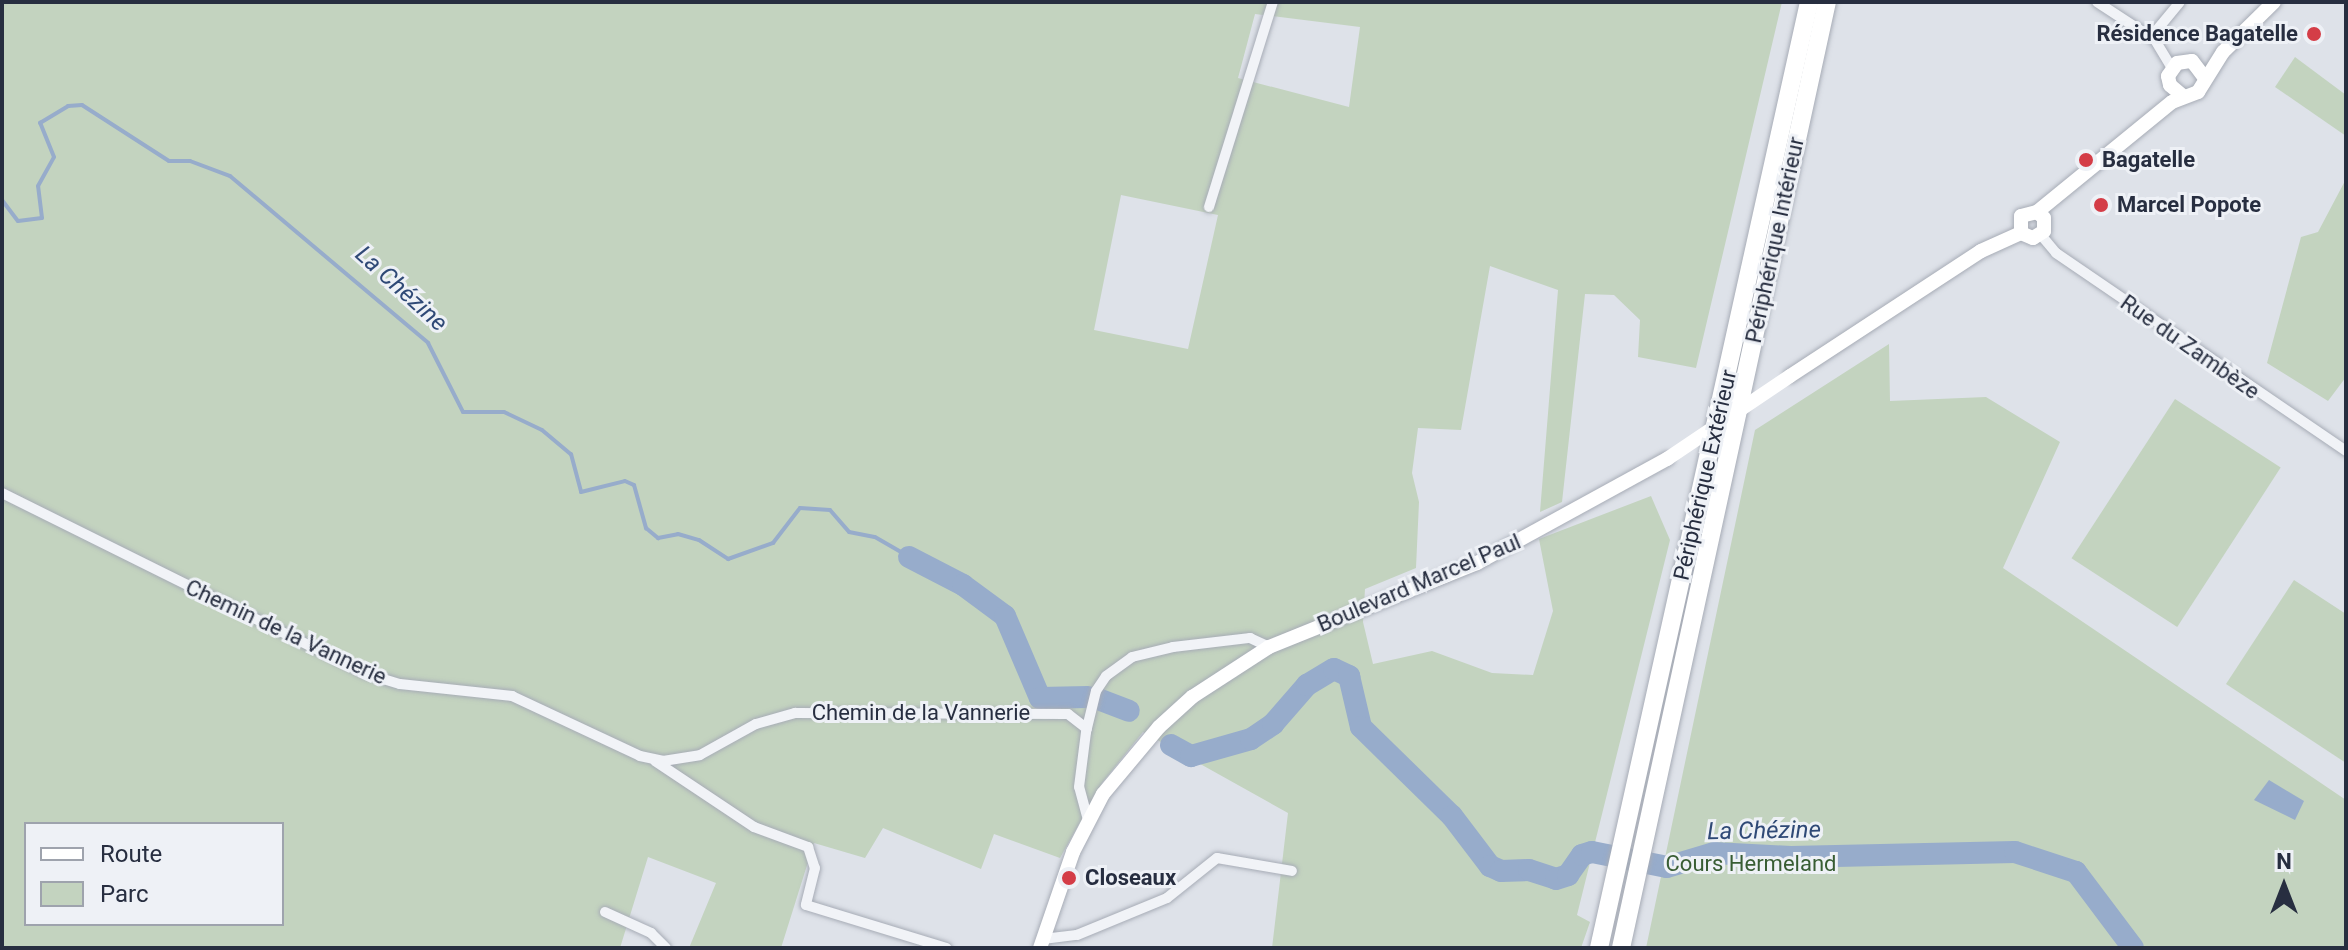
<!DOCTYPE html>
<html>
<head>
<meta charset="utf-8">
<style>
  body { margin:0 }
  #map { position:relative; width:2348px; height:950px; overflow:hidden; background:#dee2e9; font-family:Roboto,sans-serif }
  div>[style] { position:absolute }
  .green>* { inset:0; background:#c3d3bf; transform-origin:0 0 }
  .water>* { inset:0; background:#97accb }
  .stream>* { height:4px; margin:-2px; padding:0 2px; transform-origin:2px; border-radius:2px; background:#97accb }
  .river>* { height:22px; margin:-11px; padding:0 11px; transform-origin:11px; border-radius:11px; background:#97accb }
  .roads { filter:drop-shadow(0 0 2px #a7acb6) drop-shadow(0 0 2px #a7acb6) }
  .street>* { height:10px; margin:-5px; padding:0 5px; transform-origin:5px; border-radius:5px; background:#f1f3f7 }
  .secondary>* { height:14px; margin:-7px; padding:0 7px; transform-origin:7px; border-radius:7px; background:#fff }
  .highway>* { height:18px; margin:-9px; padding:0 9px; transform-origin:9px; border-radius:9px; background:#fff }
  .secondary-bridge>* { height:14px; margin:-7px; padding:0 7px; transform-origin:7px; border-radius:7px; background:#fff }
  .dots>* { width:22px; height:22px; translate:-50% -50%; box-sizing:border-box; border:4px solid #eef1f6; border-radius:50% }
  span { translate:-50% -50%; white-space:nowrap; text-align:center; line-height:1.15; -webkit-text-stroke:6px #eef1f6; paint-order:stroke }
  .poi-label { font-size:22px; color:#272e40; font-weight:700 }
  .right { translate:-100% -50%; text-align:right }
  .left { translate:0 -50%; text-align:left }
  .street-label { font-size:22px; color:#272e40 }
  .park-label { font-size:22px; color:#385d33 }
  .water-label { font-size:24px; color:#2f4976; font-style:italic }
  .frame { position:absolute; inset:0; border:4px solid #272e40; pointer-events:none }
  .legend { position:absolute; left:24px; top:822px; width:260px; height:104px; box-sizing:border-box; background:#eef1f6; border:2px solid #9ea3ad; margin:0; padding:10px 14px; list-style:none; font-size:24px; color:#272e40 }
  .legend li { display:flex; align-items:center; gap:16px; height:40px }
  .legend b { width:40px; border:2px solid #9ea3ad }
  .north { position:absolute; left:2244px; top:846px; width:80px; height:80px; -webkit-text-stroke:6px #eef1f6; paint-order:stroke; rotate:0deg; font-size:22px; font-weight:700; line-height:32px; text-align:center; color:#272e40 }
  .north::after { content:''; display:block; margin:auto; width:28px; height:36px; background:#272e40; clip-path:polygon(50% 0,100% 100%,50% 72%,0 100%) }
</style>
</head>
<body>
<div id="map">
  <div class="green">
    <div style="clip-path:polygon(evenodd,2px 2px,1782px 2px,1696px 368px,1638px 357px,1640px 320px,1614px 295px,1585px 294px,1562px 502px,1540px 512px,1558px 290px,1490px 266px,1461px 430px,1418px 428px,1412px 473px,1419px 502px,1416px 568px,1365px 589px,1363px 622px,1373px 664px,1432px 651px,1492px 673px,1533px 675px,1553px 611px,1539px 539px,1651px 496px,1670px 540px,1577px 915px,1590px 922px,1581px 948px,1272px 948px,1288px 813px,1143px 732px,1102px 783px,1060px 858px,994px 834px,981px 869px,883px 828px,865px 858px,814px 843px,781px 948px,689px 948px,716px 883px,648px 857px,620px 948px,2px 948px,2px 2px,1255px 14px,1360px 27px,1349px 107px,1238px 78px,1255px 14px,2px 2px,1121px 195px,1218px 215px,1188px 349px,1094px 330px,1121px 195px,2px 2px,26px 824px,282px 824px,282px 924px,26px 924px,26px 824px)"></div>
    <div style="clip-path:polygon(2295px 57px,2346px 95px,2346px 136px,2275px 87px)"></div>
    <div style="clip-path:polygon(2346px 179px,2346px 377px,2328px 401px,2267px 363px,2301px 237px,2318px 232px)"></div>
    <div style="clip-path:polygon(1889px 344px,1890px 401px,1986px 397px,2060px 442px,2003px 568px,2346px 800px,2346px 948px,1646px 948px,1755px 430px)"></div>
    <div style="left:2175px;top:399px;width:126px;height:190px;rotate:33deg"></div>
    <div style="clip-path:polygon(2294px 580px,2346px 614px,2346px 763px,2226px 684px)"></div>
  </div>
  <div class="water">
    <div style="clip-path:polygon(2269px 780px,2304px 801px,2295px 820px,2254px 800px)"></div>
  </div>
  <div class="stream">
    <div style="left:2px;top:200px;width:26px;rotate:53deg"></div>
    <div style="left:18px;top:221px;width:24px;rotate:-7deg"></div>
    <div style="left:42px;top:218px;width:32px;rotate:-97deg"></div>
    <div style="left:38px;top:186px;width:33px;rotate:-61deg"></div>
    <div style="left:54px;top:157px;width:37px;rotate:-112deg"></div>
    <div style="left:40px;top:123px;width:33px;rotate:-31deg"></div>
    <div style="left:68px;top:106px;width:14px;rotate:-4deg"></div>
    <div style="left:82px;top:105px;width:103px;rotate:32.8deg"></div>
    <div style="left:169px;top:161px;width:21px"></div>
    <div style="left:190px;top:161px;width:43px;rotate:20.6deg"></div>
    <div style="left:230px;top:176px;width:259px;rotate:40.1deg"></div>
    <div style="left:428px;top:343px;width:77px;rotate:63.1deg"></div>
    <div style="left:463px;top:412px;width:41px"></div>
    <div style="left:504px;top:412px;width:42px;rotate:25.3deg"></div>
    <div style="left:542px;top:430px;width:38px;rotate:40deg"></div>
    <div style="left:571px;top:454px;width:39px;rotate:75deg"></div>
    <div style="left:581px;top:492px;width:45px;rotate:-14deg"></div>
    <div style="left:625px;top:481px;width:10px;rotate:24deg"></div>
    <div style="left:634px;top:485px;width:45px;rotate:74.4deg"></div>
    <div style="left:646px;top:528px;width:16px;rotate:40deg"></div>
    <div style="left:658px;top:538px;width:20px;rotate:-11deg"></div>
    <div style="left:678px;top:534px;width:22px;rotate:16deg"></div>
    <div style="left:699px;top:540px;width:35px;rotate:33deg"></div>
    <div style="left:728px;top:559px;width:48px;rotate:-19.6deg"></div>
    <div style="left:773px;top:543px;width:44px;rotate:-52.4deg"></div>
    <div style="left:800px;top:508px;width:30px;rotate:4deg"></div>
    <div style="left:830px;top:510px;width:29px;rotate:49deg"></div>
    <div style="left:849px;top:532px;width:26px;rotate:11deg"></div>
    <div style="left:875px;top:537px;width:39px;rotate:30deg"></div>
  </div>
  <div class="river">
    <div style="left:909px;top:557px;width:61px;rotate:27.4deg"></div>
    <div style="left:963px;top:585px;width:52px;rotate:36.4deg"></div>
    <div style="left:1005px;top:616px;width:89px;rotate:66.9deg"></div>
    <div style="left:1040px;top:698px;width:48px;rotate:-1.2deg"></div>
    <div style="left:1098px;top:699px;width:33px;rotate:21deg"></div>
    <div style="left:1171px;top:745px;width:23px;rotate:29deg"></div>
    <div style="left:1191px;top:756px;width:62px;rotate:-15.8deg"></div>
    <div style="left:1251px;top:739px;width:27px;rotate:-34deg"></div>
    <div style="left:1273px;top:724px;width:52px;rotate:-48.9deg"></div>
    <div style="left:1307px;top:685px;width:31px;rotate:-31deg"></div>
    <div style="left:1334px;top:669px;width:17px;rotate:25deg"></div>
    <div style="left:1349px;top:676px;width:52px;rotate:76.8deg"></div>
    <div style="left:1361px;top:727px;width:127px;rotate:44.4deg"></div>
    <div style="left:1452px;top:816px;width:63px;rotate:52.8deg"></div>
    <div style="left:1490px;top:866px;width:12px;rotate:24deg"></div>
    <div style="left:1501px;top:871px;width:28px;rotate:-2deg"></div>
    <div style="left:1529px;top:870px;width:28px;rotate:18deg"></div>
    <div style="left:1556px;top:879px;width:13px;rotate:-18deg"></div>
    <div style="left:1568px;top:875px;width:24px;rotate:-55deg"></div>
    <div style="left:1582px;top:855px;width:10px;rotate:-17deg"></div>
    <div style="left:1592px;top:852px;width:76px;rotate:11.3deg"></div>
    <div style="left:1667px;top:867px;width:49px;rotate:-16.6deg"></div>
    <div style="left:1714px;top:853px;width:77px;rotate:3deg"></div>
    <div style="left:1791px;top:857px;width:224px;rotate:-1.3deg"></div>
    <div style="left:2015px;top:852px;width:64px;rotate:18.2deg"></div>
    <div style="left:2076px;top:872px;width:95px;rotate:53.1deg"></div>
  </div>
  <div class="roads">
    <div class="street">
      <div style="left:2097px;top:2px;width:69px;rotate:33.2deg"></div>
      <div style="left:2155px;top:40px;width:33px;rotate:59deg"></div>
      <div style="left:2151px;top:37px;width:45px;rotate:-50.4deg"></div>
      <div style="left:1209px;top:207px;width:215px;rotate:-72.7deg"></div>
      <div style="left:2041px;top:235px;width:23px;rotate:50deg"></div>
      <div style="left:2056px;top:253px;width:351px;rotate:34.3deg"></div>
      <div style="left:2px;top:493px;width:407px;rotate:26.4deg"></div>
      <div style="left:367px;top:674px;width:34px;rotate:17deg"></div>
      <div style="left:400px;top:684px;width:113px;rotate:6.1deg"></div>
      <div style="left:512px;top:696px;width:141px;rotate:25.1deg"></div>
      <div style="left:640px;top:756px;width:24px;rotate:12deg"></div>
      <div style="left:663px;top:761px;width:37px;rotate:-9deg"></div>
      <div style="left:700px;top:755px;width:64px;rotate:-29deg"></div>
      <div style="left:756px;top:724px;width:41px;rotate:-15.8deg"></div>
      <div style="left:795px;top:713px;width:273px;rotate:0.2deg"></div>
      <div style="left:1068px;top:714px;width:24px;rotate:38deg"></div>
      <div style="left:655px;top:761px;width:119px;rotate:33.7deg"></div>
      <div style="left:754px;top:827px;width:58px;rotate:20.3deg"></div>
      <div style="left:808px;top:847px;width:22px;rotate:72deg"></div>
      <div style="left:815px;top:868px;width:38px;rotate:104deg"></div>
      <div style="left:806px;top:905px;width:147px;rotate:17deg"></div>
      <div style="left:1088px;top:820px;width:34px;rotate:-105deg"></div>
      <div style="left:1079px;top:787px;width:55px;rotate:-82.7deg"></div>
      <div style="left:1086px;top:732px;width:42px;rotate:-76.3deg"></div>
      <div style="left:1096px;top:691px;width:18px;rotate:-56deg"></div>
      <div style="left:1106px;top:676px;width:32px;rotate:-36deg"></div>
      <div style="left:1132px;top:657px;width:42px;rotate:-13.7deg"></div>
      <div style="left:1173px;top:647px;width:78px;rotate:-6.7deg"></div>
      <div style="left:1250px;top:638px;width:21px;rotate:25deg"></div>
      <div style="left:605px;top:912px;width:51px;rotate:24.5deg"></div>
      <div style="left:651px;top:933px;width:21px;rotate:45deg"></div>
      <div style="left:1043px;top:939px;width:34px;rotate:-7deg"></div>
      <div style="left:1077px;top:935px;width:97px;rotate:-22.3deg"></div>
      <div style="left:1167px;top:898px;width:64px;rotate:-38.7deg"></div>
      <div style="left:1217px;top:858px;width:76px;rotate:9.8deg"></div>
    </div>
    <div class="secondary">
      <div style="left:2183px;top:96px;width:17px;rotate:-140deg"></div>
      <div style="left:2170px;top:85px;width:9px;rotate:-103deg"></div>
      <div style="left:2168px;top:76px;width:16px;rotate:-55deg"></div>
      <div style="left:2177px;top:63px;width:15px;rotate:-8deg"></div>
      <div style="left:2192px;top:61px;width:21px;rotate:53deg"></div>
      <div style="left:2037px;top:212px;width:174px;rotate:-39.2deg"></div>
      <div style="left:2172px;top:102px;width:28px;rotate:-21deg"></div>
      <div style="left:2198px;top:92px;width:47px;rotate:-58deg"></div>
      <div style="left:2223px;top:52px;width:71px;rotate:-44.4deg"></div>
      <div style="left:2021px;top:233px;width:13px;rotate:23deg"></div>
      <div style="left:2033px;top:238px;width:13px;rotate:-32deg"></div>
      <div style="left:2044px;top:231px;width:13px;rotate:-90deg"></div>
      <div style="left:2044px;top:218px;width:9px;rotate:-139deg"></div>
      <div style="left:2021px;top:233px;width:17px;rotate:-90deg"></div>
      <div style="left:2021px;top:216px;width:16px;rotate:-14deg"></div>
      <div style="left:1790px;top:376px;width:228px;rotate:-33.2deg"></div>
      <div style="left:1981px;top:251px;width:44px;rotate:-24.2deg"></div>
      <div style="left:1040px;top:948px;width:102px;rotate:-71deg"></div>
      <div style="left:1073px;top:852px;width:65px;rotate:-62.7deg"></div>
      <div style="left:1103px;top:794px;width:87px;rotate:-50.1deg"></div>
      <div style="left:1159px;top:727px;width:45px;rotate:-42.3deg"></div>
      <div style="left:1192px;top:697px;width:92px;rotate:-33deg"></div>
      <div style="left:1269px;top:647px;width:224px;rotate:-22deg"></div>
      <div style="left:1477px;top:563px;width:217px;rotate:-28.7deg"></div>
    </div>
    <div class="highway">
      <div style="left:1599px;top:948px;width:969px;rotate:-77.48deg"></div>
      <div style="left:1621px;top:948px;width:968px;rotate:-77.72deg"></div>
    </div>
  </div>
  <div class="secondary-bridge">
    <div style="left:1667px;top:459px;width:148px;rotate:-34deg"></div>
  </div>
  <div class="dots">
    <div style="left:2314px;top:34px;background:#d43d47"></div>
    <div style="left:2086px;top:160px;background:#d43d47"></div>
    <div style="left:2101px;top:205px;background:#d43d47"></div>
    <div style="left:1069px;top:878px;background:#d43d47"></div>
  </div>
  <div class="poi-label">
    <span class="right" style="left:2298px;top:34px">Résidence Bagatelle</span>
    <span class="left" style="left:2102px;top:160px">Bagatelle</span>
    <span class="left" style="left:2117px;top:205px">Marcel Popote</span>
    <span class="left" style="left:1085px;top:878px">Closeaux</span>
  </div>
  <div class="street-label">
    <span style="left:1775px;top:240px;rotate:-78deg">Périphérique Intérieur</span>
    <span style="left:2190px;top:347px;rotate:35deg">Rue du Zambèze</span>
    <span style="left:1705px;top:475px;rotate:-77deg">Périphérique Extérieur</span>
    <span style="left:1419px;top:583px;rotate:-23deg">Boulevard Marcel Paul</span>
    <span style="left:286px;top:632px;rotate:25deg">Chemin de la Vannerie</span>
    <span style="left:921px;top:713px">Chemin de la Vannerie</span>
  </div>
  <div class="park-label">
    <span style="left:1751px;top:864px">Cours Hermeland</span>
  </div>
  <div class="water-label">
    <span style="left:401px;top:289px;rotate:42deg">La Chézine</span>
    <span style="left:1764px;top:831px;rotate:-1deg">La Chézine</span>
  </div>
  <div class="frame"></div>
  <ul class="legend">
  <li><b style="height:10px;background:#fff"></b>Route</li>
  <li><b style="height:22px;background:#c3d3bf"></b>Parc</li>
  </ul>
  <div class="north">N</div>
</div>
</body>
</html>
